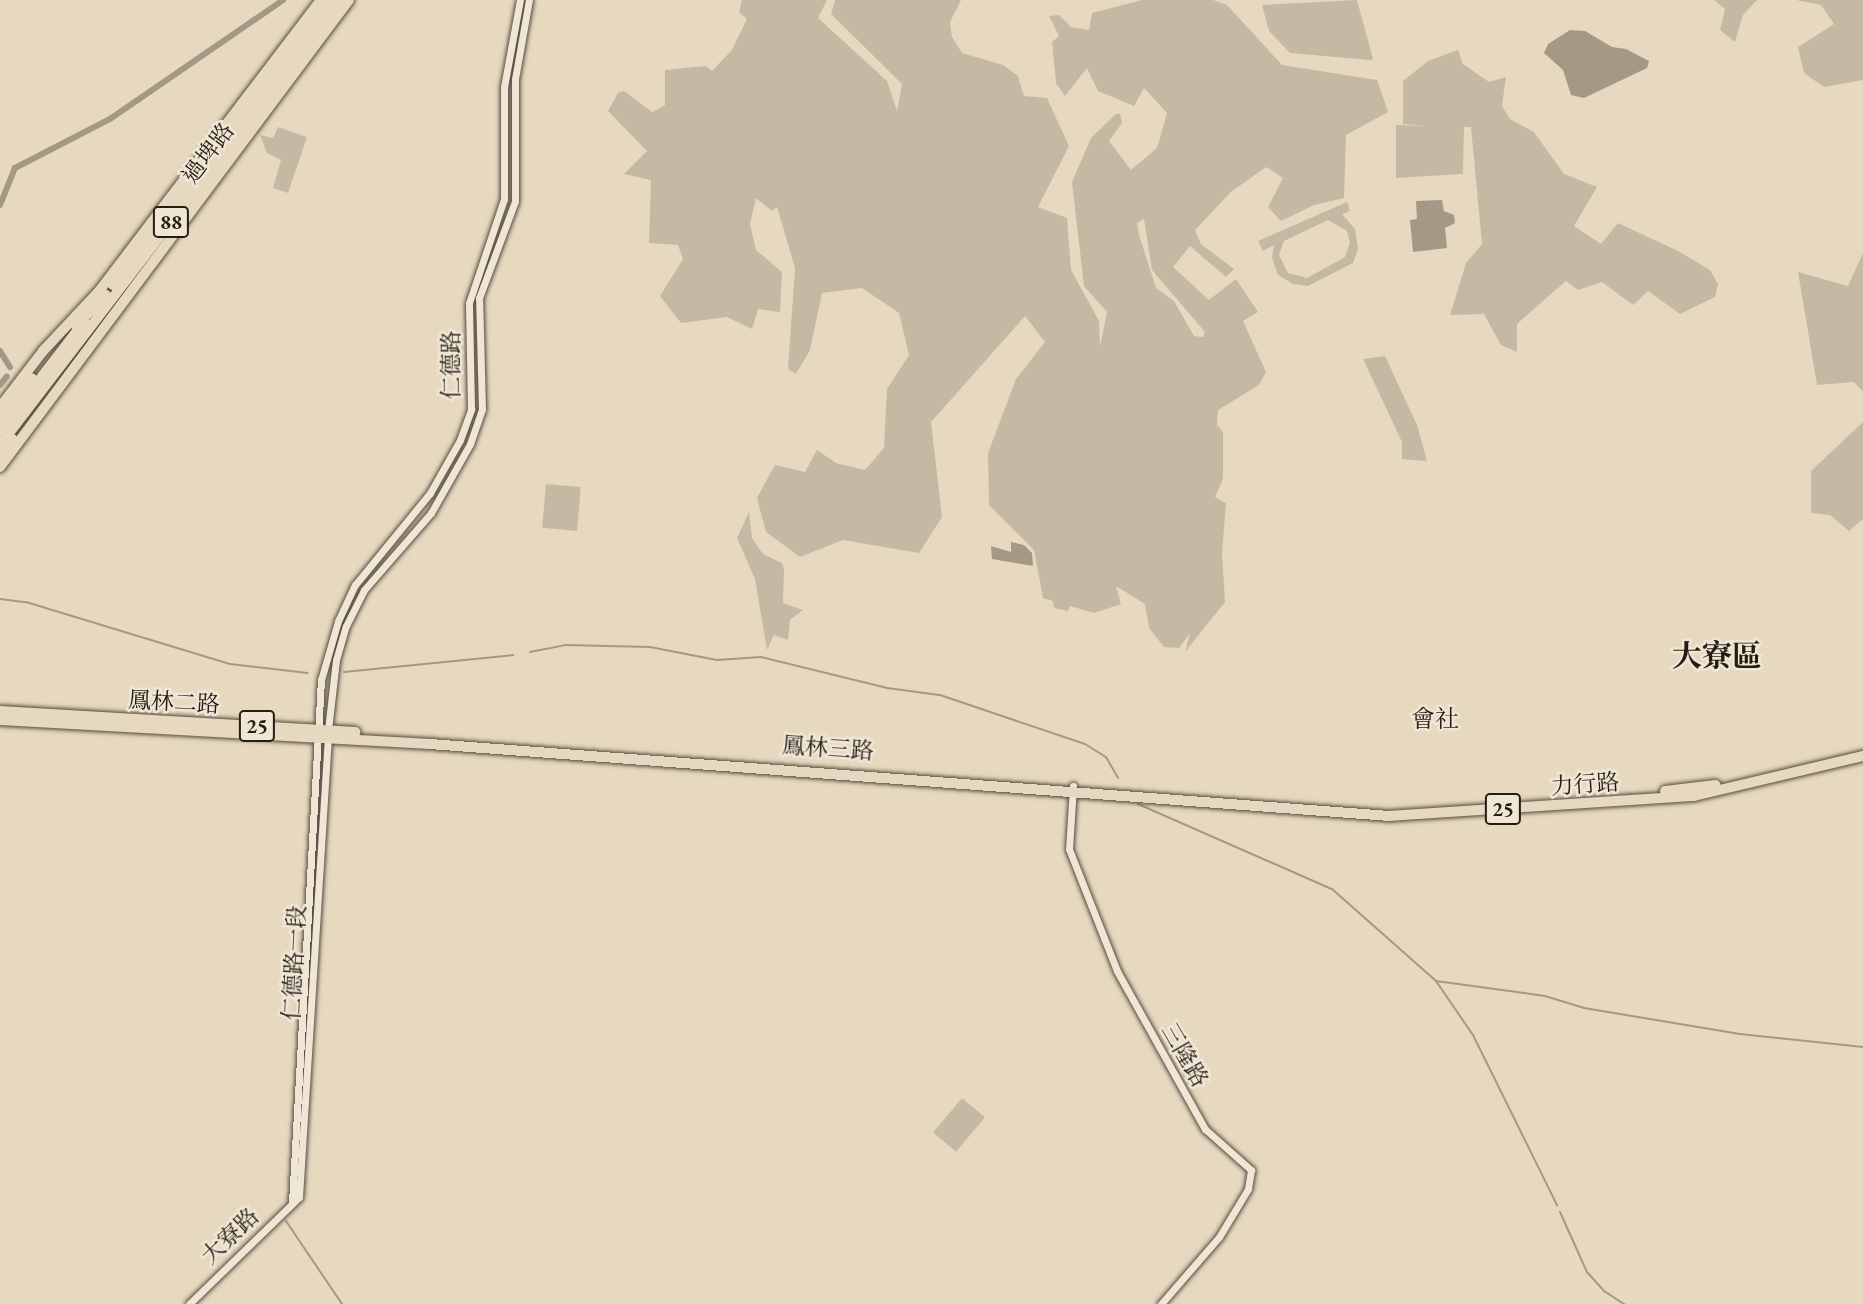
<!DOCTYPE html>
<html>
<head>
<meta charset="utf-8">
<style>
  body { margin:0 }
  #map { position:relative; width:1863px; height:1304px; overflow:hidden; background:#e7d9c0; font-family:"EB Garamond","Noto Serif TC",serif }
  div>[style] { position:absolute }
  .green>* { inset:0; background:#c6b9a3; transform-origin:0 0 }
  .water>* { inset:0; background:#a59985 }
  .stream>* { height:2px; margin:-1px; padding:0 1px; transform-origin:1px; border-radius:1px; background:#a59985 }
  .canal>* { height:6px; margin:-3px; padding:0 3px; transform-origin:3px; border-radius:3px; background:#a59985 }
  .roads { filter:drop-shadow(0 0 2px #564c3e) drop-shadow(0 0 2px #564c3e) }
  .minor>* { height:7px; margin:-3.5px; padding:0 3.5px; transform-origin:3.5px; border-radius:3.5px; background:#efe6d6 }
  .major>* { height:10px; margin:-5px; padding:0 5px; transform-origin:5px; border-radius:5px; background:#e7d9c0 }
  .highway>* { height:10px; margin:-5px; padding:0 5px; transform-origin:5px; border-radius:5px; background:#e7d9c0 }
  span { translate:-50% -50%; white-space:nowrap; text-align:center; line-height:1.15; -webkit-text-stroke:5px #efe6d6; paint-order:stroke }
  .shield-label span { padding:2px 5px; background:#efe6d6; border:2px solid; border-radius:5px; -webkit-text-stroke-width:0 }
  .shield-label { font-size:21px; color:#251d13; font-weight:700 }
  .street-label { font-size:23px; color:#251d13 }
  .neighbourhood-label { font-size:24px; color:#251d13 }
  .district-label { font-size:30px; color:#251d13; font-weight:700 }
</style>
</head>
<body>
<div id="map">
  <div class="green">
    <div style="clip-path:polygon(evenodd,742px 0,827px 0,818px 18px,887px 81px,897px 111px,902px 84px,831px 14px,835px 0,961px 0,950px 22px,952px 37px,962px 53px,1003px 65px,1018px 76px,1024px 96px,1047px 98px,1069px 146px,1038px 207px,1067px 218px,1071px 270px,1099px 321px,1100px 347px,1107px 312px,1084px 286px,1072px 182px,1091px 138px,1116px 114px,1120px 114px,1122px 123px,1109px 141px,1131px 170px,1157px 148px,1167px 113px,1144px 88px,1134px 106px,1098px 91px,1087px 68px,1065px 96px,1056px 83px,1052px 42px,1059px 36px,1049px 16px,1059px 15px,1071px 27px,1089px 30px,1092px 13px,1142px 0,1213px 0,1227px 5px,1282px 65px,1377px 80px,1388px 112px,1346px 135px,1344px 198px,1314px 205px,1281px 221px,1268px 207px,1283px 178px,1266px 167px,1231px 192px,1195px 230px,1201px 244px,1234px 269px,1226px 277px,1190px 246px,1173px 267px,1209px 300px,1236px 279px,1258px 312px,1243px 321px,1266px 372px,1259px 385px,1218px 410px,1217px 425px,1223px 432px,1223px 479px,1215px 497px,1226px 503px,1222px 553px,1225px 602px,1185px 652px,1190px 633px,1179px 648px,1164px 647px,1149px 628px,1145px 604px,1116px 586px,1121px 604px,1094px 613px,1070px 606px,1068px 611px,1054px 608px,1053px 601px,1043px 598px,1034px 550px,989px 505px,988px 453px,1016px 379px,1045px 342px,1025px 316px,931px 422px,942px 517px,919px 553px,843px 540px,800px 557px,766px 532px,757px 498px,775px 465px,805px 472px,817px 450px,836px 463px,865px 470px,884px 448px,887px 389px,909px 355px,899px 313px,862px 288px,822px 293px,810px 350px,796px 374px,788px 369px,795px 268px,777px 207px,772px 211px,756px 198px,750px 224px,756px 250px,782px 272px,780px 312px,758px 309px,752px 329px,727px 317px,681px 323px,660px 296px,683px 259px,678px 245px,649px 243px,651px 180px,624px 174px,647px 151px,608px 111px,618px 93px,624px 91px,652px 112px,665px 105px,665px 70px,706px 66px,712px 71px,732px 50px,747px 19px,739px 12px,742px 0,1144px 219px,1152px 270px,1205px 332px,1203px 337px,1194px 336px,1174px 301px,1156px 288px,1139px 235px,1137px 223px,1144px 219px)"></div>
    <div style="clip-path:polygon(1357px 0,1373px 59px,1369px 60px,1290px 53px,1269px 31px,1262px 5px)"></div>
    <div style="clip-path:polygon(1714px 0,1757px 0,1743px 15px,1735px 42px,1720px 30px,1725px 9px)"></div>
    <div style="clip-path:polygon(1796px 0,1863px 0,1863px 80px,1824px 87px,1804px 73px,1798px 47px,1834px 24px,1821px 5px)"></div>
    <div style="clip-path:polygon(1458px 50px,1463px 64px,1489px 82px,1506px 77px,1502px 106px,1510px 119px,1534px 132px,1564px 174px,1597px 187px,1574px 226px,1601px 244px,1618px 223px,1678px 251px,1710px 270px,1718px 284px,1715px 297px,1680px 314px,1648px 291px,1633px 305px,1602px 282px,1578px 290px,1566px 281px,1517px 324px,1517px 352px,1501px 345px,1484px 314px,1450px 315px,1466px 263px,1482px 244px,1471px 127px,1464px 127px,1463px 174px,1396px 178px,1396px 125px,1426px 126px,1403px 124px,1403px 81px,1428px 61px)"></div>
    <div style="clip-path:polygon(278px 127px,307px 137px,288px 193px,273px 188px,281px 160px,267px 153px,260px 135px,273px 138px)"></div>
    <div style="clip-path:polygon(evenodd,1347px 202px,1350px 211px,1342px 214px,1355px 229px,1358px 249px,1353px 263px,1308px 286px,1293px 284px,1278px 275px,1272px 258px,1274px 245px,1263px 251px,1258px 241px,1347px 202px,1328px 220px,1347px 231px,1350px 243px,1345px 257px,1307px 278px,1288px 273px,1279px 255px,1284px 241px,1328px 220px)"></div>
    <div style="clip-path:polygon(1863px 253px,1863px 392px,1854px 382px,1817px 385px,1798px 272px,1848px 286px)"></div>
    <div style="clip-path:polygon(1385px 356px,1417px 425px,1427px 461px,1402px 459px,1402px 442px,1363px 359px)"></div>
    <div style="clip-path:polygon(1863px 422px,1863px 519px,1849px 531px,1830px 515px,1811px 513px,1811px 471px)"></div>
    <div style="left:546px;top:484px;width:35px;height:44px;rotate:5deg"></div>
    <div style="clip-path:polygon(749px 512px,752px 538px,763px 554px,782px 563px,784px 569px,783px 603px,803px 610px,790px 620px,788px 640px,774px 635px,767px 650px,755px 579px,737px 538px)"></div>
    <div style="left:962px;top:1098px;width:30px;height:45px;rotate:40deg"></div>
  </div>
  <div class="water">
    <div style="clip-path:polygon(1570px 30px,1585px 31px,1612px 47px,1626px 49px,1649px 61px,1647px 68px,1584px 98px,1571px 95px,1563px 70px,1544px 53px,1548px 44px)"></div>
    <div style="clip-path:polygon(1442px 200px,1444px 211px,1454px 215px,1455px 223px,1445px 228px,1447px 248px,1413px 252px,1410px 220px,1417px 219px,1416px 201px)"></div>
    <div style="clip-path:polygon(1011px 542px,1024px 545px,1032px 553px,1033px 566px,992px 559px,991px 546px,1011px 552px)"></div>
  </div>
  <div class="stream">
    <div style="left:0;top:599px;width:26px;rotate:7deg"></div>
    <div style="left:26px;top:602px;width:213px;rotate:16.9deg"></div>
    <div style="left:230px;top:664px;width:78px;rotate:6.7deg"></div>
    <div style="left:530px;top:652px;width:36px;rotate:-11deg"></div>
    <div style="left:565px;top:645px;width:85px;rotate:1.3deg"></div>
    <div style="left:650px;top:647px;width:68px;rotate:11deg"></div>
    <div style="left:717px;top:660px;width:44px;rotate:-3.9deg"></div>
    <div style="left:761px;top:657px;width:130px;rotate:13.8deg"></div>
    <div style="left:887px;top:688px;width:53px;rotate:7.5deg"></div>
    <div style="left:940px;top:695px;width:153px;rotate:18.7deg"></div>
    <div style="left:1085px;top:744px;width:25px;rotate:32deg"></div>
    <div style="left:1106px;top:757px;width:24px;rotate:60deg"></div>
    <div style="left:344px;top:672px;width:170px;rotate:-5.7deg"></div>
    <div style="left:1138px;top:804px;width:212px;rotate:23.7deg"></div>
    <div style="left:1332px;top:889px;width:139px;rotate:41.5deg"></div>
    <div style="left:1436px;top:981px;width:65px;rotate:55.6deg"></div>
    <div style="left:1473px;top:1035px;width:190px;rotate:63.7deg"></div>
    <div style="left:1436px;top:981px;width:110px;rotate:7.8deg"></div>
    <div style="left:1545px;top:996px;width:41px;rotate:17.1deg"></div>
    <div style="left:1584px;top:1008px;width:158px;rotate:9.5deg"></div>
    <div style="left:1740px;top:1034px;width:124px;rotate:6deg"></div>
    <div style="left:1560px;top:1212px;width:66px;rotate:65.8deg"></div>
    <div style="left:1587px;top:1272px;width:25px;rotate:48deg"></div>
    <div style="left:1604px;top:1291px;width:24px;rotate:33deg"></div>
    <div style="left:286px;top:1221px;width:100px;rotate:56deg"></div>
  </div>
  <div class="canal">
    <div style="left:0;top:205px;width:40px;rotate:-68deg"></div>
    <div style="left:15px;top:168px;width:107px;rotate:-27.3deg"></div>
    <div style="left:110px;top:119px;width:210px;rotate:-34.5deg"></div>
    <div style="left:0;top:351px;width:19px;rotate:58deg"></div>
    <div style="left:0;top:385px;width:11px;rotate:-52deg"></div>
  </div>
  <div class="roads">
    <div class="minor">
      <div style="left:1073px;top:786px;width:63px;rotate:93.6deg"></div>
      <div style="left:1069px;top:849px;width:131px;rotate:68.5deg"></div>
      <div style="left:1117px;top:971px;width:181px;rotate:60.9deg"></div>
      <div style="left:1205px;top:1129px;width:62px;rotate:41.7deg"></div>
      <div style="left:1251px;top:1170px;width:19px;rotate:99deg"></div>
      <div style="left:1248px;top:1189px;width:56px;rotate:121.1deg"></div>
      <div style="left:1219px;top:1237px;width:89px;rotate:130.9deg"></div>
      <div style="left:292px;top:1203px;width:524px;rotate:-86.83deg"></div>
      <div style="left:321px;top:680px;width:61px;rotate:-73.9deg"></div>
      <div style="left:338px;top:621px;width:40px;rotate:-65deg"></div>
      <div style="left:355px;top:585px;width:119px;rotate:-50.8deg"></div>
      <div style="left:430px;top:493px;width:61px;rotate:-60.5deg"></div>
      <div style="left:460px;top:440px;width:33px;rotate:-70deg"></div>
      <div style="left:471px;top:409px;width:106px;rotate:-91.1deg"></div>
      <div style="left:469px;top:303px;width:110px;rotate:-71.4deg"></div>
      <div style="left:504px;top:199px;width:112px;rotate:-90deg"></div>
      <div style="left:504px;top:87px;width:88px;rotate:-79.6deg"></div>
      <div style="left:189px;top:1304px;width:153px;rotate:-44.2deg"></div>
      <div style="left:299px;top:1197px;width:468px;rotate:-86.4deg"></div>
      <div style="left:328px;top:730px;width:70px;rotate:-83.5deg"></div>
      <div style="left:336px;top:660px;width:35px;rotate:-74deg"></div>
      <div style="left:346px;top:626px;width:40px;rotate:-63.4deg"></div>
      <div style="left:364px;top:590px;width:102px;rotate:-49deg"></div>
      <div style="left:431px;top:513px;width:79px;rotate:-60.5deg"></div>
      <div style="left:470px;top:444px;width:37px;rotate:-71deg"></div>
      <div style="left:482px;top:409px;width:111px;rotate:-91.5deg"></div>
      <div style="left:479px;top:298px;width:103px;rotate:-69.6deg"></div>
      <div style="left:515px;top:201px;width:122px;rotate:-90deg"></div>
      <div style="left:515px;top:79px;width:80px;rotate:-80deg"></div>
    </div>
    <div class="major">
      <div style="left:0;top:407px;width:71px;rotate:-52.5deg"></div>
      <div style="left:43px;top:351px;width:83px;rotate:-46.9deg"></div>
      <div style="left:100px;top:290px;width:365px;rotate:-52.7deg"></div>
      <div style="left:0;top:467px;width:583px;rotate:-53.23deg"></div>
      <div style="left:0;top:711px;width:356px;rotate:3.4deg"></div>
      <div style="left:0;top:720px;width:431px;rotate:3.2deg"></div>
      <div style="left:430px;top:744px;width:962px;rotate:4.29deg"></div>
      <div style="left:1389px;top:816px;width:306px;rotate:-3.8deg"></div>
      <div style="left:1694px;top:796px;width:174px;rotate:-13.3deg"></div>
      <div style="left:1665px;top:791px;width:51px;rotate:-6.7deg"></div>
    </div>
    <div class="highway">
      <div style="left:113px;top:285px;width:358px;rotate:-52.7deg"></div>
      <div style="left:76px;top:326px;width:43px;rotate:-45.9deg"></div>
      <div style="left:0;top:418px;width:51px;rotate:-51.3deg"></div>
      <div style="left:0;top:431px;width:138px;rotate:-52.4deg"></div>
      <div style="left:0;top:445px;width:561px;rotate:-52.54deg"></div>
      <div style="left:0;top:457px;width:22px;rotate:-54deg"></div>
    </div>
  </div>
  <div class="shield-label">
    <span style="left:171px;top:222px">88</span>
    <span style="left:257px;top:726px">25</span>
    <span style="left:1503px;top:809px">25</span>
  </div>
  <div class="street-label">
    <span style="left:208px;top:153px;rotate:-53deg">過埤路</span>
    <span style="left:451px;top:365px;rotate:-90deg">仁德路</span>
    <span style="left:174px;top:702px;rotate:3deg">鳳林二路</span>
    <span style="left:828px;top:748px;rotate:4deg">鳳林三路</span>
    <span style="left:1585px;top:784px;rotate:-4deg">力行路</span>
    <span style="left:294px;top:963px;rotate:-87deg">仁德路一段</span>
    <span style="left:1185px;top:1055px;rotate:60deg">三隆路</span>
    <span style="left:230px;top:1236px;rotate:-44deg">大寮路</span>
  </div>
  <div class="neighbourhood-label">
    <span style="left:1435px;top:719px">會社</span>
  </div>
  <div class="district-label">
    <span style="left:1717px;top:656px">大寮區</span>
  </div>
</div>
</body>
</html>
